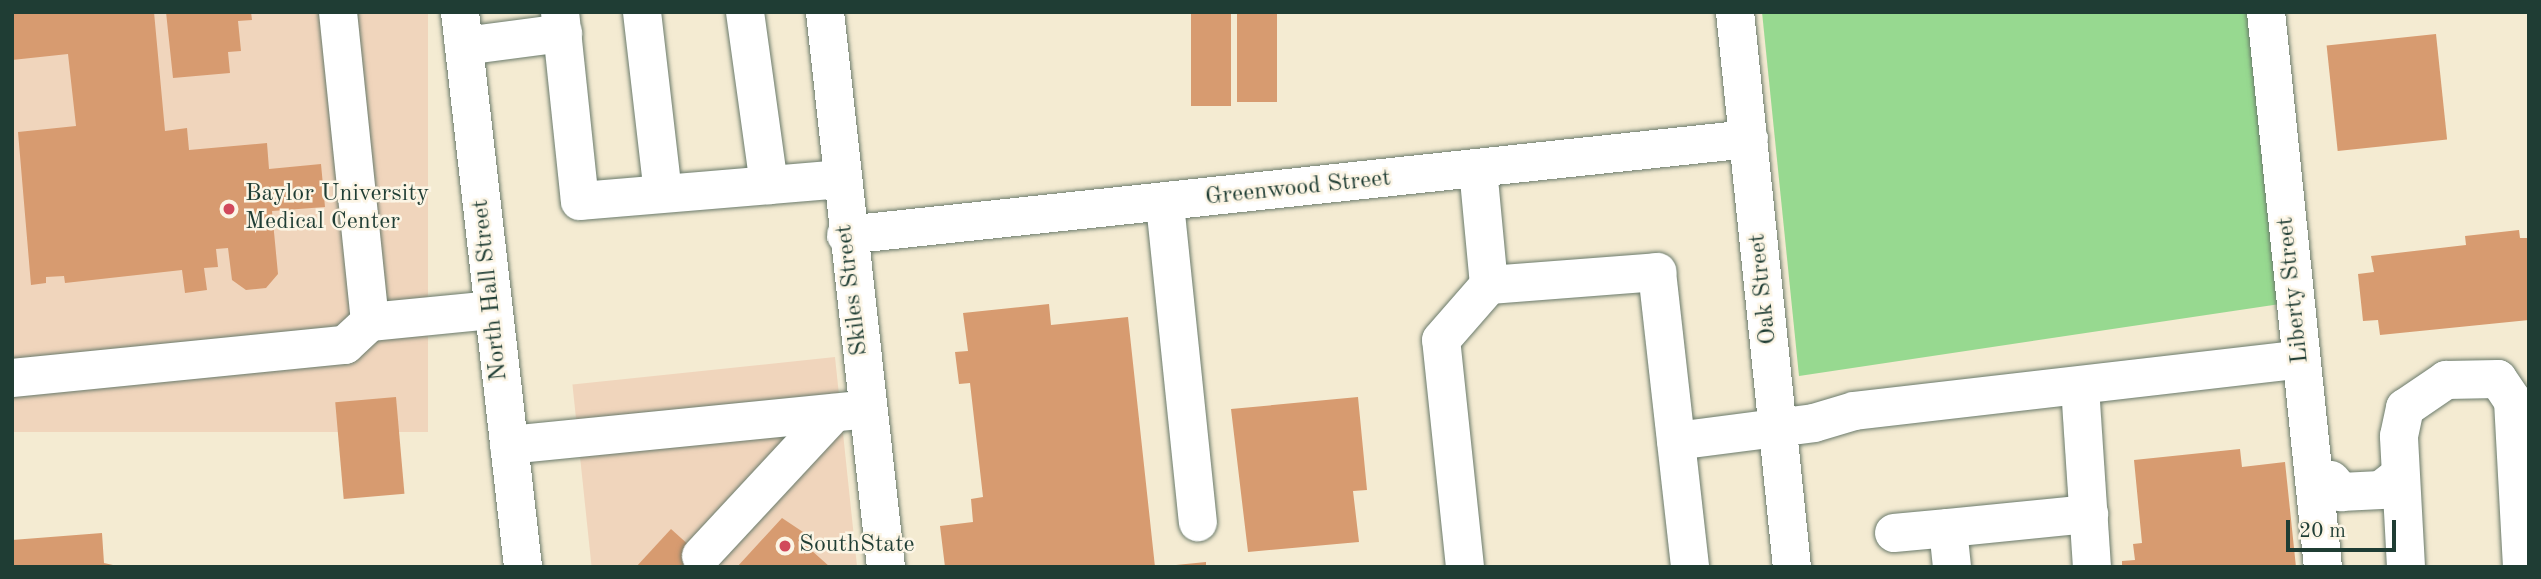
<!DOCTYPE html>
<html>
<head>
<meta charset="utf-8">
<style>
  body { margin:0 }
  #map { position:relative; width:2541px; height:579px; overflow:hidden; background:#f4ebd2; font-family:"Old Standard TT",serif }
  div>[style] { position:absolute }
  .built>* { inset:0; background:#f0d5bc; transform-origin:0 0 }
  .green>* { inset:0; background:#97d990 }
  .building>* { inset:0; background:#d79b70; transform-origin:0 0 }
  .roads { filter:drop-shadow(0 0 2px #6a7a6b) drop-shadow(0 0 2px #6a7a6b) }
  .minor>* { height:38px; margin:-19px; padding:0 19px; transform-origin:19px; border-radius:19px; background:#fff }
  .dots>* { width:19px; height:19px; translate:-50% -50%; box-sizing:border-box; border:4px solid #fcf5e5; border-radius:50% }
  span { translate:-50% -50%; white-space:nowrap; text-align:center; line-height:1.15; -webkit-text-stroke:5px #fcf5e5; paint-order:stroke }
  .street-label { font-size:24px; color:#1f3d34 }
  .poi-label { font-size:24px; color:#1f3d34 }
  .left { translate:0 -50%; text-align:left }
  .frame { position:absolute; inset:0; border:14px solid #1f3d34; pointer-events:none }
  .scale { position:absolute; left:2286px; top:520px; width:110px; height:32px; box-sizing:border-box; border:4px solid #1f3d34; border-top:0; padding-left:9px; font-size:21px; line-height:24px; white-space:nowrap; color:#1f3d34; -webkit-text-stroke:5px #fcf5e5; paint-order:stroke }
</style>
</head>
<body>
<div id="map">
  <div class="built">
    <div style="left:12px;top:12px;width:416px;height:420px"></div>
    <div style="left:835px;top:357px;width:211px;height:264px;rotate:84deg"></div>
  </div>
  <div class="green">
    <div style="clip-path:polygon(1762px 12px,2255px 12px,2280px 304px,1799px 376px)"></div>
  </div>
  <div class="building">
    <div style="clip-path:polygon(12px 12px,154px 12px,165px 131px,187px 128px,189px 150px,267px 143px,269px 169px,321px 164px,325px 207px,272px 211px,278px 274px,266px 288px,246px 290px,232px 280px,228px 248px,216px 249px,218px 267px,204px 268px,207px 290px,185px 293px,182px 270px,65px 283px,64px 276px,46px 277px,46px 283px,31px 285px,18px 132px,76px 126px,68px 54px,12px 60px)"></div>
    <div style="clip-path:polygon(166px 12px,251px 12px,252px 20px,238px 21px,241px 51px,228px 52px,230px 73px,173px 78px)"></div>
    <div style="left:1191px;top:12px;width:40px;height:94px"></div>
    <div style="left:1237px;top:12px;width:40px;height:90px"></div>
    <div style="left:2436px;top:34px;width:106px;height:110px;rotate:84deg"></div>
    <div style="clip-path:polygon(2519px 230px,2520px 238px,2529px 238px,2529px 320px,2380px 335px,2378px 320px,2363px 321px,2358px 274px,2374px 272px,2371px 256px,2466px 245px,2465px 236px)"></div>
    <div style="clip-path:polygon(1049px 304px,1051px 325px,1128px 317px,1155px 567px,945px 567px,940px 526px,973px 522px,971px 499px,983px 497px,970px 383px,959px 384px,955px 352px,968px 351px,963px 313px)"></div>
    <div style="left:396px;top:397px;width:97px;height:61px;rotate:85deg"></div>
    <div style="clip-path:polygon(1358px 397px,1367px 490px,1353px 491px,1359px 542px,1248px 552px,1231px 409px)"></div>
    <div style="clip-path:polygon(2240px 449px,2242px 467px,2285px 462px,2296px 567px,2122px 567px,2122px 561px,2135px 560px,2133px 544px,2142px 543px,2134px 460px)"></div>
    <div style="clip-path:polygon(782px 518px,818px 542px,811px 550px,830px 567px,737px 567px)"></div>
    <div style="clip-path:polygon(671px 529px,701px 556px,712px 567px,636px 567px)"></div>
    <div style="clip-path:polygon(102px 533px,104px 563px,122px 567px,12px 567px,12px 540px)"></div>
    <div style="clip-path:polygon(1206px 562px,1206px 567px,1177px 567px,1176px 565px)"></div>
  </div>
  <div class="roads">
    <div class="minor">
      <div style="left:338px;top:12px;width:312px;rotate:84.1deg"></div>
      <div style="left:460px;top:12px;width:559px;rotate:83.52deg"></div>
      <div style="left:560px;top:12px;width:190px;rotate:84deg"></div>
      <div style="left:580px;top:201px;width:262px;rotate:-4.8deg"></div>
      <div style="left:642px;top:12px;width:182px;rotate:83.4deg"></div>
      <div style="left:745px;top:12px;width:175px;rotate:82.1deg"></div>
      <div style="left:825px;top:12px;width:558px;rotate:83.73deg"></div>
      <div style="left:1735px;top:12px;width:558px;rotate:84.14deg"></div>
      <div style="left:2266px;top:12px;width:558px;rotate:84.14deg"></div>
      <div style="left:464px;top:46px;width:100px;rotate:-7.5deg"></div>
      <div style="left:1165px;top:204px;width:320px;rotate:84.1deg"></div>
      <div style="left:846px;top:235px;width:908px;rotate:-6.07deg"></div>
      <div style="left:1489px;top:285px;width:169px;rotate:-4.4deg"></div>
      <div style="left:1657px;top:272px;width:297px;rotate:83.6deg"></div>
      <div style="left:12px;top:378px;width:335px;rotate:-5.7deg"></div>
      <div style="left:345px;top:345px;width:34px;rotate:-43deg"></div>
      <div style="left:370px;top:322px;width:124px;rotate:-5.6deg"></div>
      <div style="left:2080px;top:387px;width:180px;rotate:86.2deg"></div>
      <div style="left:1676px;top:441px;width:139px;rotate:-7.4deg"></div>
      <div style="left:1814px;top:423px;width:42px;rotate:-16.7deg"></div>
      <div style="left:1854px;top:411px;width:450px;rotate:-6.6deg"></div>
      <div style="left:509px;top:445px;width:360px;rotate:-5.7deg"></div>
      <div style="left:2331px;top:480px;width:16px;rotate:50deg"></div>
      <div style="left:2341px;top:492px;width:40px;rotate:-2.9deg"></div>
      <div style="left:2381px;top:490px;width:23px;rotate:-38deg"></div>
      <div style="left:1894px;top:533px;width:54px;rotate:-5.3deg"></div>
      <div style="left:701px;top:556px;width:195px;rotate:-47.1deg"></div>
      <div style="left:1465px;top:567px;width:228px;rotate:-96deg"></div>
      <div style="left:1441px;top:340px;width:73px;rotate:-48.9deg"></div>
      <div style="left:1489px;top:285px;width:117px;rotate:-95.4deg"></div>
      <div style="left:1952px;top:567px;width:39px;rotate:-96deg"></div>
      <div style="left:1948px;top:528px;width:142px;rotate:-5.7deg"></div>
      <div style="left:2406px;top:567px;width:131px;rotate:-93.1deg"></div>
      <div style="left:2399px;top:436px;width:29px;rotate:-78deg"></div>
      <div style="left:2405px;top:408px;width:50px;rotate:-34.3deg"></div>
      <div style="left:2446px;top:380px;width:52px;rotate:-1.1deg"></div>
      <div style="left:2498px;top:379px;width:27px;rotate:56deg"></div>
      <div style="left:2513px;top:401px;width:166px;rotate:86.9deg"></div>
    </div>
  </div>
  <div class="dots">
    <div style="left:229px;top:209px;background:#d1495b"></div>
    <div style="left:785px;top:546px;background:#d1495b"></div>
  </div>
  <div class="street-label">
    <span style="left:1298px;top:189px;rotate:-6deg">Greenwood Street</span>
    <span style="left:1764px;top:289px;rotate:-96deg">Oak Street</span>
    <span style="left:491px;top:290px;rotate:-96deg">North Hall Street</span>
    <span style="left:853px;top:290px;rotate:-97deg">Skiles Street</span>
    <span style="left:2294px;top:290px;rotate:-96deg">Liberty Street</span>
  </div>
  <div class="poi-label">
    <span class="left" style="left:245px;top:209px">Baylor University<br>Medical Center</span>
    <span class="left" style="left:799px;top:546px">SouthState</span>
  </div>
  <div class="frame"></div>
  <div class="scale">20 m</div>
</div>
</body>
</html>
